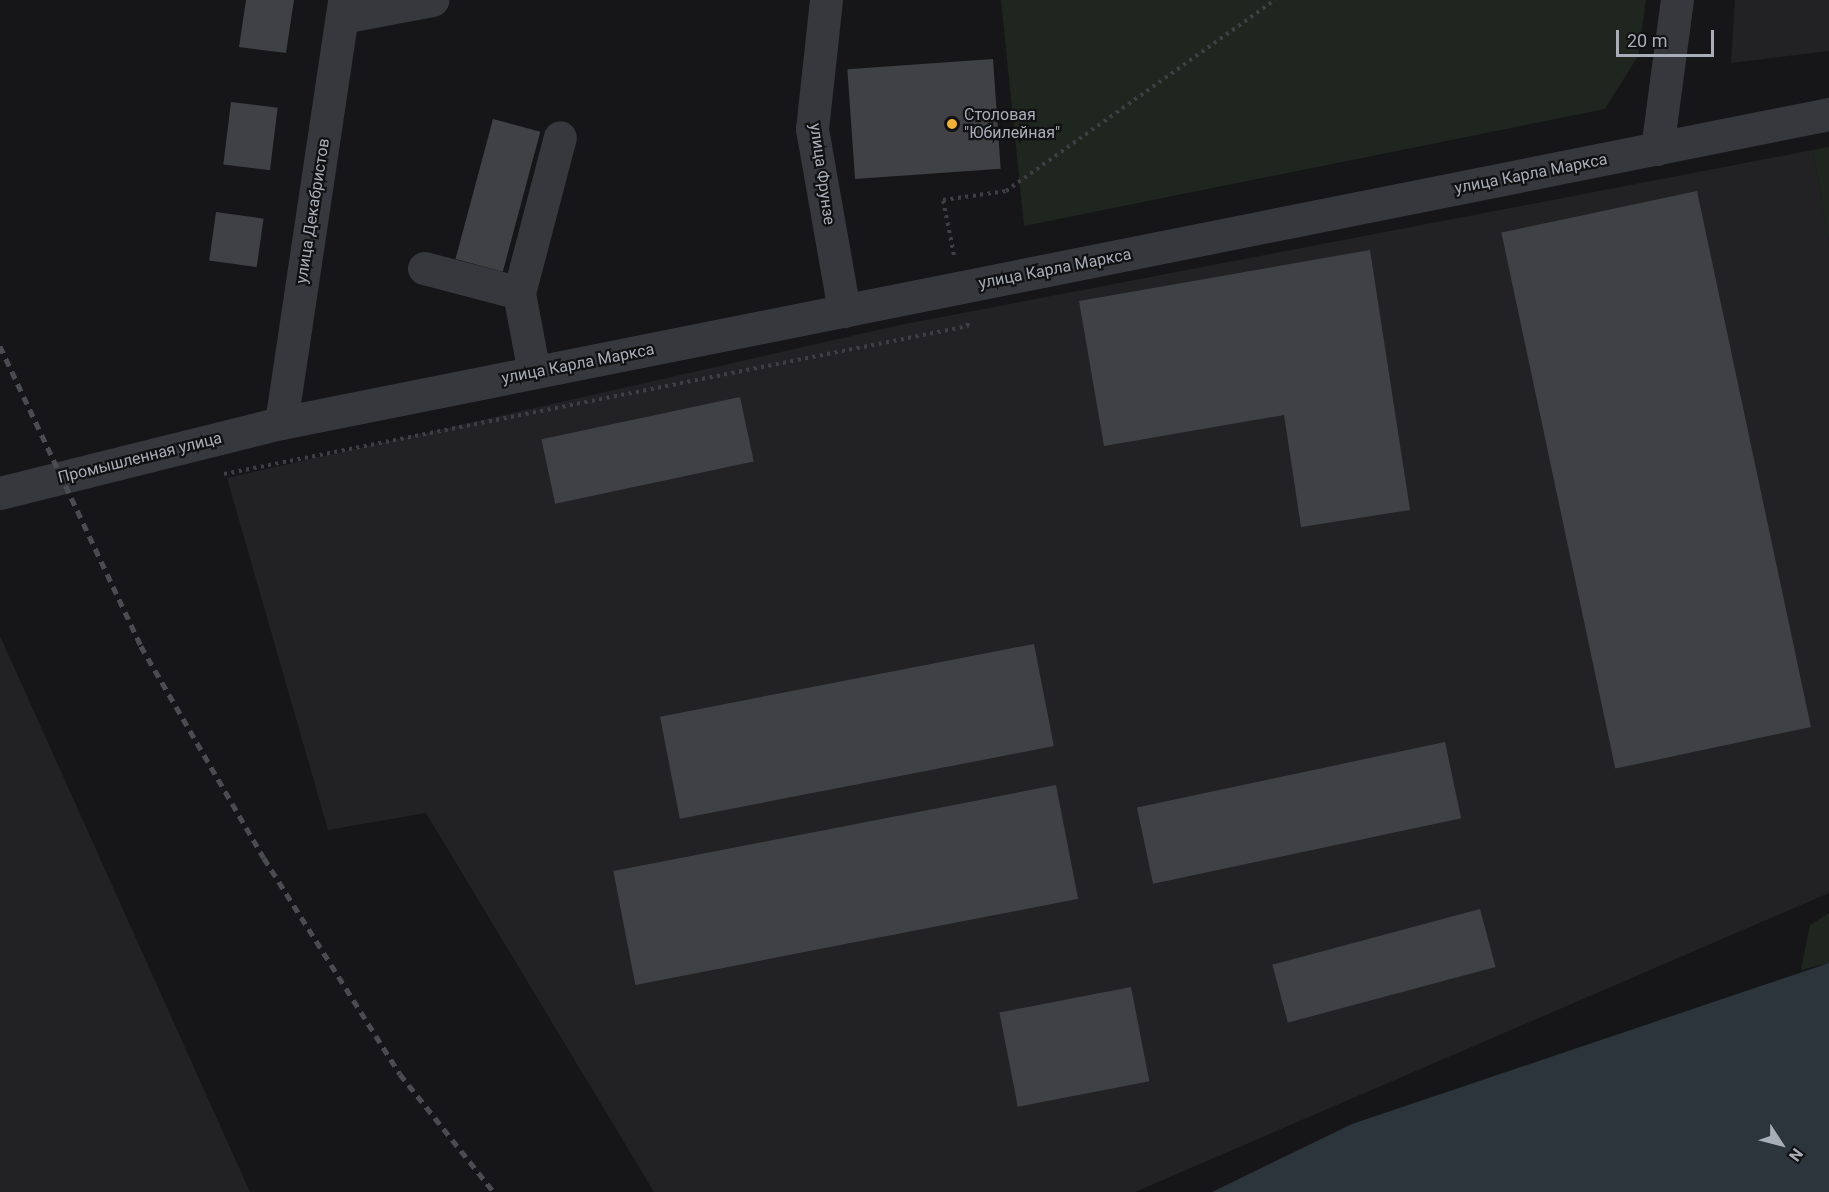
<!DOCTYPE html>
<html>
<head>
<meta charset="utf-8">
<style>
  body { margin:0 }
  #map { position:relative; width:1829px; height:1192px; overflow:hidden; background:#161618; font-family:Roboto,sans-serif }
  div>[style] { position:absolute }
  .built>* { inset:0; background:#222225 }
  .green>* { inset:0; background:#1e261f }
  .water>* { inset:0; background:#2c353c }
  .building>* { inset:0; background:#404145; transform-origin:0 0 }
  .path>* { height:4px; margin-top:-2px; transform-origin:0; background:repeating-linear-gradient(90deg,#3d3f44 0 3px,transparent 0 7.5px) }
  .minor>* { height:33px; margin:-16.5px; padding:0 16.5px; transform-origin:16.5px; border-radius:16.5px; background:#37383d }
  .rail>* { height:4.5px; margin-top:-2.25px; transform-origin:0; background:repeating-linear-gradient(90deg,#4a4c52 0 8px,transparent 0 14px) }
  .dots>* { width:16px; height:16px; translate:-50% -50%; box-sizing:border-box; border:3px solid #111113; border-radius:50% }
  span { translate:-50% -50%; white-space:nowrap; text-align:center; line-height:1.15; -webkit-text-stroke:4.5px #111113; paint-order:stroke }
  .poi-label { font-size:16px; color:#a8adb8 }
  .left { translate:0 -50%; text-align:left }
  .street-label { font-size:16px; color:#a8adb8 }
  .north { position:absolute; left:1751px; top:1114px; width:60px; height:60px; -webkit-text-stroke:4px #111113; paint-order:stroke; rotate:126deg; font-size:16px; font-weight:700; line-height:24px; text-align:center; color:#a8adb8 }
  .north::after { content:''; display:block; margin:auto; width:21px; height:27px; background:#a8adb8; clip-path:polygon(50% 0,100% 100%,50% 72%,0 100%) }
  .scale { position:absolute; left:1616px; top:30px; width:98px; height:27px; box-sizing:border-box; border:3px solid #a8adb8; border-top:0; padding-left:8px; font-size:18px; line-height:21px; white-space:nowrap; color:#a8adb8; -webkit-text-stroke:4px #111113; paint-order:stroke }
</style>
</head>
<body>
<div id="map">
  <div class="built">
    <div style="clip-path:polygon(1735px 0,1829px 0,1829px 51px,1731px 63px)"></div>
    <div style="clip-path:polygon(1813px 150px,1829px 242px,1829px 893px,1135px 1192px,654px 1192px,426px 813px,328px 830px,227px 478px,900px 325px)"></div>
    <div style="clip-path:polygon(0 636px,250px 1192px,0 1192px)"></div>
  </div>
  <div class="green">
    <div style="clip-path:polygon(1001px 0,1646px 0,1638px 56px,1605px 109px,1024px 226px)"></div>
    <div style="clip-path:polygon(1829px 147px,1829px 242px,1813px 150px)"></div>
    <div style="clip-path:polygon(1829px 913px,1829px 963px,1801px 970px,1810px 925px)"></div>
  </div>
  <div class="water">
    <div style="clip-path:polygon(1829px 963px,1829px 1192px,1212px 1192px,1352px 1124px)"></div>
  </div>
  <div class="building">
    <div style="clip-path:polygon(246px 0,294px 0,286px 53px,239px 47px)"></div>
    <div style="left:993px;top:59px;width:110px;height:146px;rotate:86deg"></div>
    <div style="left:231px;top:102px;width:47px;height:63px;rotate:7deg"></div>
    <div style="left:493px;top:119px;width:49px;height:145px;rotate:15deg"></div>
    <div style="left:1697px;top:191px;width:548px;height:200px;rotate:78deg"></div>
    <div style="left:216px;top:212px;width:48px;height:49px;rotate:8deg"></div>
    <div style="clip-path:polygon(1370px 250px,1410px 510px,1301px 527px,1284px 415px,1104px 446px,1079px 301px)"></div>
    <div style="left:740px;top:397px;width:66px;height:203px;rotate:78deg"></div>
    <div style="left:1034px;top:644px;width:104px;height:381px;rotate:79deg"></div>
    <div style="left:1445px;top:742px;width:78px;height:315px;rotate:78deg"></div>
    <div style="left:1056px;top:785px;width:116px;height:451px;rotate:79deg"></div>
    <div style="left:1480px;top:909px;width:60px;height:215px;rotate:75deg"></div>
    <div style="left:1131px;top:987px;width:96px;height:134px;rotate:79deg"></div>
  </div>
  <div class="path">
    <div style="left:954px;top:255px;width:56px;rotate:-101.3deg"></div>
    <div style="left:943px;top:200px;width:64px;rotate:-8.1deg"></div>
    <div style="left:1006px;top:191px;width:330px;rotate:-35.4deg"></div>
    <div style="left:224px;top:474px;width:759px;rotate:-11.25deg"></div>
    <div style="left:968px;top:326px;width:7px;rotate:-98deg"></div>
  </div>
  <div class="minor">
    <div style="left:826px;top:0;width:130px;rotate:96.2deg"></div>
    <div style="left:812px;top:129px;width:185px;rotate:80deg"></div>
    <div style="left:342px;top:17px;width:92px;rotate:-10.7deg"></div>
    <div style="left:1657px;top:149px;width:150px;rotate:-82.4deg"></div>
    <div style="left:424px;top:268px;width:98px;rotate:14.7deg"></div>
    <div style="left:534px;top:372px;width:80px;rotate:-100.8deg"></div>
    <div style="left:519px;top:293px;width:161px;rotate:-75.3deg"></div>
    <div style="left:281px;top:423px;width:428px;rotate:-81.5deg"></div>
    <div style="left:0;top:493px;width:290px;rotate:-14deg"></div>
    <div style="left:281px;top:423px;width:1579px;rotate:-11.29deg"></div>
  </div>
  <div class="rail">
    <div style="left:0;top:346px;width:331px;rotate:64.8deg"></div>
    <div style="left:141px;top:646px;width:245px;rotate:59.9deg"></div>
    <div style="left:264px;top:858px;width:255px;rotate:57.8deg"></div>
    <div style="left:400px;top:1074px;width:151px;rotate:51.5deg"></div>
  </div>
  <div class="dots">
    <div style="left:952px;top:124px;background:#f2b134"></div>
  </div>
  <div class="poi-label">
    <span class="left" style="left:964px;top:124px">Столовая<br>"Юбилейная"</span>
  </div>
  <div class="street-label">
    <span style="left:822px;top:174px;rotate:82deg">улица Фрунзе</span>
    <span style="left:1531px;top:174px;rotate:-11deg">улица Карла Маркса</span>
    <span style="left:313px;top:211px;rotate:-81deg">улица Декабристов</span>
    <span style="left:1055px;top:269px;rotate:-11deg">улица Карла Маркса</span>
    <span style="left:578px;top:364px;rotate:-11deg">улица Карла Маркса</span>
    <span style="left:140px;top:458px;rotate:-14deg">Промышленная улица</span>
  </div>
  <div class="north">N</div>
  <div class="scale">20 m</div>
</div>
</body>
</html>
